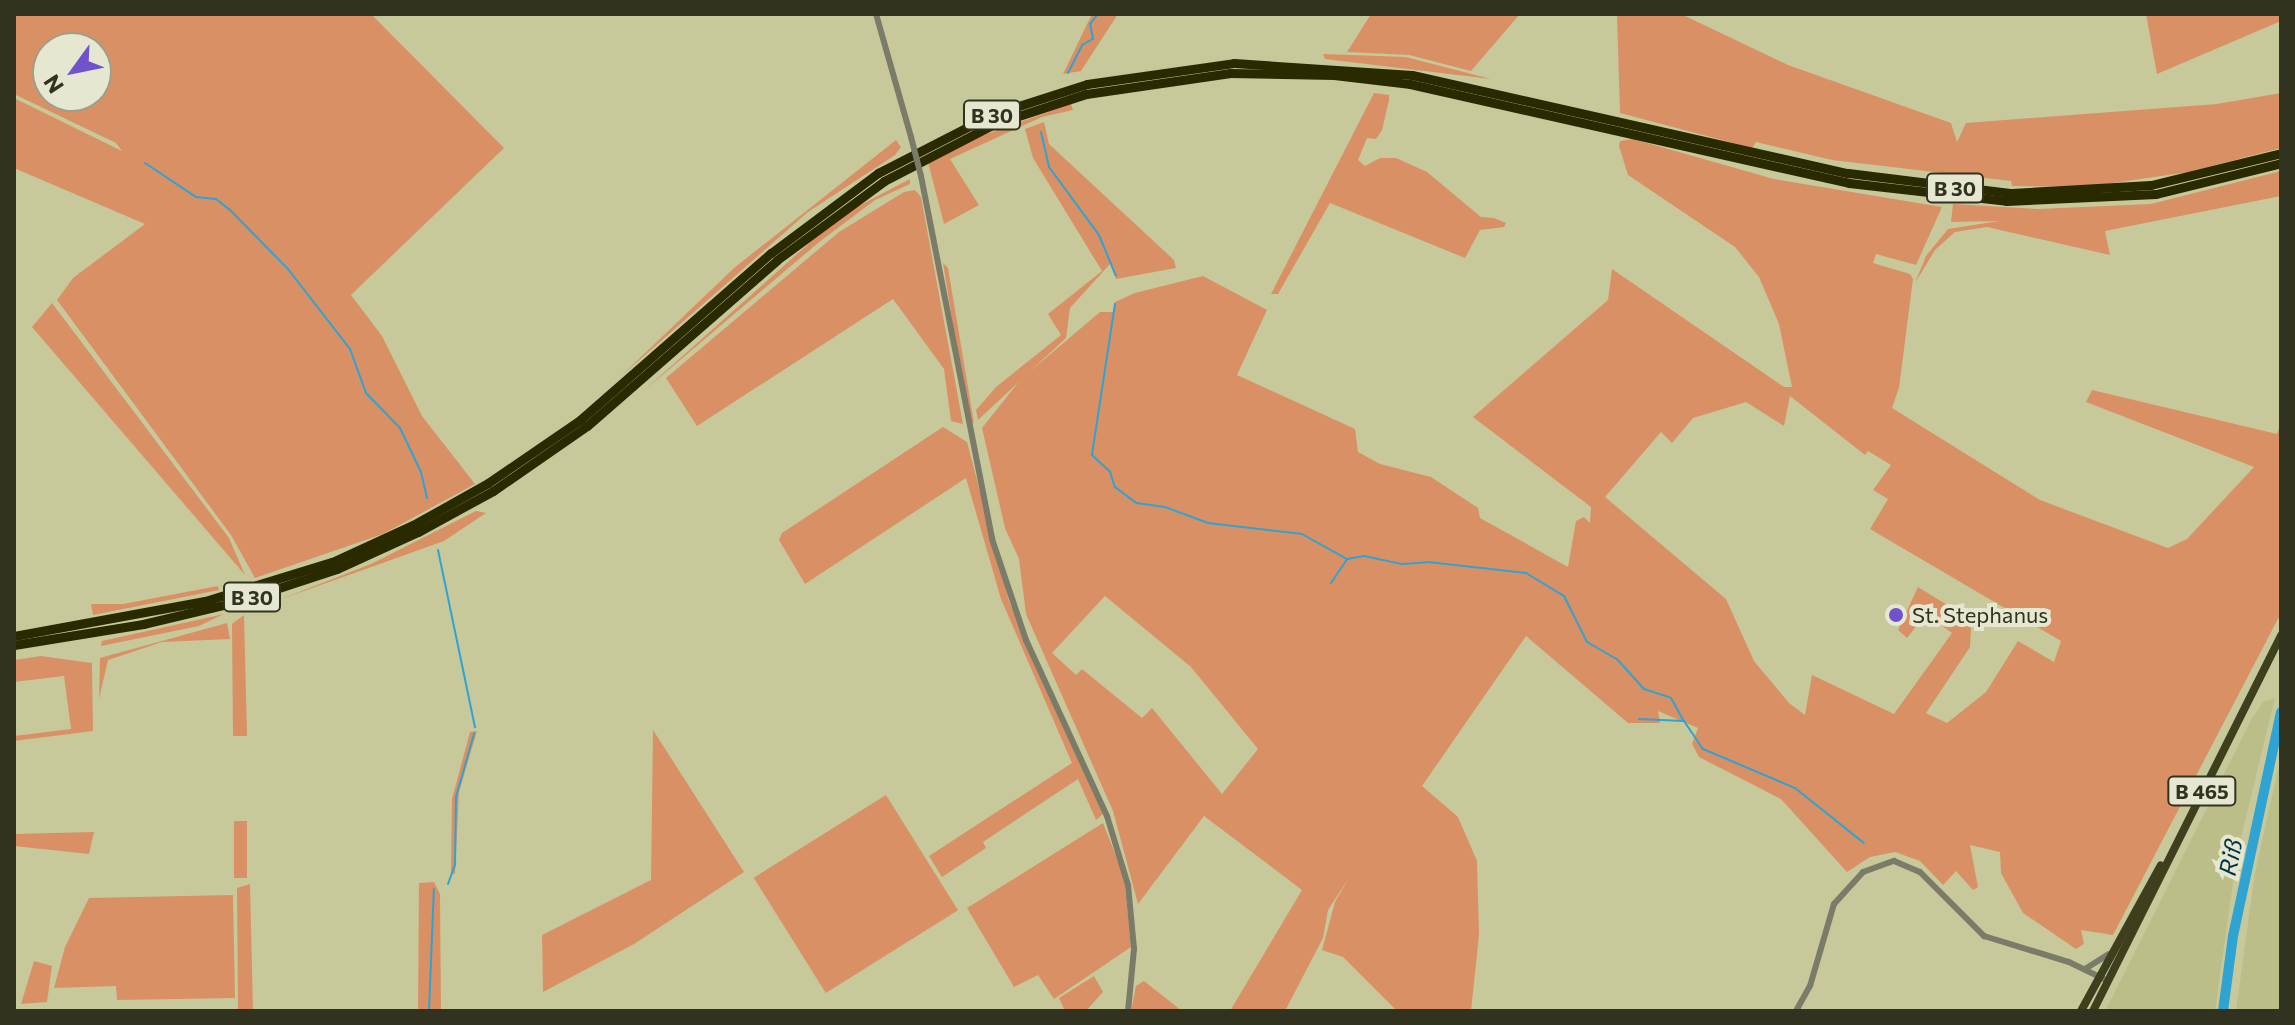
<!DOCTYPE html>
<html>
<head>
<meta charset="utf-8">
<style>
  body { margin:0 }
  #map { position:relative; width:2295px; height:1025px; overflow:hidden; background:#c7c99b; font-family:Commissioner,sans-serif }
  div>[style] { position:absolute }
  .built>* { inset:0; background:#bcbe89 }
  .green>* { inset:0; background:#da9065; transform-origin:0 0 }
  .stream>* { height:2px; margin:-1px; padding:0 1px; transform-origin:1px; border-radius:1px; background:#2fa3d2 }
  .river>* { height:10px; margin:-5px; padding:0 5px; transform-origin:5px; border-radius:5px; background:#2fa3d2 }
  .minor>* { height:6px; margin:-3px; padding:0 3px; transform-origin:3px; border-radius:3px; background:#7a7b68 }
  .major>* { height:8px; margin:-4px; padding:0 4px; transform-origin:4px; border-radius:4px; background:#3e3f1d }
  .highway>* { height:9px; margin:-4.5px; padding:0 4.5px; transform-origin:4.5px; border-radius:4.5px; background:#2a2a00 }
  .minor-bridge>* { height:6px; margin:-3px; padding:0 3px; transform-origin:3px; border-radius:3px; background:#7a7b68 }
  .dots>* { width:22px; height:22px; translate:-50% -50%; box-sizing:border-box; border:4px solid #e6e7d0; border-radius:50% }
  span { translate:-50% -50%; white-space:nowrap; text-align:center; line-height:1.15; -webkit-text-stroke:8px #e6e7d0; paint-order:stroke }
  .shield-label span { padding:2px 6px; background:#e6e7d0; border:2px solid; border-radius:6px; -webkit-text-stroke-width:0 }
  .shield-label { font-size:20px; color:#313220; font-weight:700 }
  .poi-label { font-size:22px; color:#313220 }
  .left { translate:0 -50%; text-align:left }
  .water-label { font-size:24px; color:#003346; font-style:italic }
  .frame { position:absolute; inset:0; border:16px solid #313220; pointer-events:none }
  .north { position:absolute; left:32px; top:32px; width:80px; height:80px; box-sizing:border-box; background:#e6e7d0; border:2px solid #9e9f8a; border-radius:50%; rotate:237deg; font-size:22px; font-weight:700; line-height:32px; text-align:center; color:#313220 }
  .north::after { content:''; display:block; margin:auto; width:28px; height:36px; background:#6f52cc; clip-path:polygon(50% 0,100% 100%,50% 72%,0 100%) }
</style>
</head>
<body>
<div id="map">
  <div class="built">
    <div style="clip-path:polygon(2275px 698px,2237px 854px,2215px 1011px,2105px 1011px,2251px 720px,2263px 702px)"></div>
    <div style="clip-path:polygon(2281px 756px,2281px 1011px,2236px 1011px,2254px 878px)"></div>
  </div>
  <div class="green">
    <div style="clip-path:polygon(evenodd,14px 14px,371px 14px,504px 148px,351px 295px,382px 336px,422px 416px,475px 484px,383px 534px,255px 578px,231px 535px,57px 300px,73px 278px,145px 224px,14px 168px,14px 98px,122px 151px,116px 143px,16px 95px,14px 14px,48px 48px,96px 48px,96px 96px,48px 96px,48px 48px)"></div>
    <div style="clip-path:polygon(1092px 14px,1118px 14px,1081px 71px,1063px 74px)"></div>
    <div style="clip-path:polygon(1371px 14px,1520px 14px,1471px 71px,1409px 55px,1347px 52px)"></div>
    <div style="clip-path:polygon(1617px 14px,1681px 14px,1788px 65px,1951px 123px,1957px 142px,1966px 123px,2217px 104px,2281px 93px,2281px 148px,2189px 172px,2085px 187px,2012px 186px,2011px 181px,1832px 160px,1756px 142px,1752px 148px,1620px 113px)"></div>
    <div style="clip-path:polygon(2146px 14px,2281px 14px,2281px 21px,2157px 74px)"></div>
    <div style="clip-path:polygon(1323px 54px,1406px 57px,1491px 79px,1325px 59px)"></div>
    <div style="clip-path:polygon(1374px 93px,1389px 95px,1389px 100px,1382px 130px,1376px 139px,1367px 138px,1358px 160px,1365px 166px,1380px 158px,1396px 158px,1427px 172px,1481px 217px,1494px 218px,1506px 223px,1504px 227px,1480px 230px,1465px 258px,1330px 203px,1278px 294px,1271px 294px)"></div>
    <div style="clip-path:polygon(1071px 104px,1073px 110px,1042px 117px,950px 159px,979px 205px,944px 224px,928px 162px,978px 137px)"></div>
    <div style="clip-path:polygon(1044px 122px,1049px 144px,1174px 260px,1176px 268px,1116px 279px,1105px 251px,1110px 264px,1070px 308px,1066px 338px,978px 420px,976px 410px,996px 387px,1061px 335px,1048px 314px,1102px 271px,1033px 158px,1025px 129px)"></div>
    <div style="clip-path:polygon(evenodd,1633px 139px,1774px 179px,1942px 207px,1916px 265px,1876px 254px,1873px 263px,1910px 274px,1913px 279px,1899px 388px,1892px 408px,2040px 500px,2168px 548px,2187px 539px,2254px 467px,2086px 402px,2092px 390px,2277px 434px,2281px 423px,2281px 613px,2113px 935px,2081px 930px,2084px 944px,2076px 949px,2023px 913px,2001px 873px,2000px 852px,1970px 845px,1978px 887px,1973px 890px,1956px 871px,1943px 885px,1920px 861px,1895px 852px,1870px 857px,1847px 872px,1781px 799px,1699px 757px,1692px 744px,1698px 728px,1658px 711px,1660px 723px,1628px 723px,1526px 636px,1422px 786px,1458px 817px,1477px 861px,1479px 935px,1471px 1011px,1397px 1011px,1343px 957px,1322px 950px,1335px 902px,1349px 878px,1328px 910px,1323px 938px,1285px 1011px,1230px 1011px,1302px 890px,1204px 816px,1138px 904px,1113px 811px,1026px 614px,1019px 559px,1005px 528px,982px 428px,1021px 379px,1100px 312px,1114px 312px,1115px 302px,1135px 293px,1203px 276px,1267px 310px,1237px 375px,1355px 429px,1358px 452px,1380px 464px,1431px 477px,1478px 508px,1480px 518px,1568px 567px,1576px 521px,1584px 517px,1590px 523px,1591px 507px,1473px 417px,1608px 300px,1612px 269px,1784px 387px,1792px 387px,1779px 324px,1759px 277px,1735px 247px,1628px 175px,1619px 146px,1620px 141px,1633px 139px,1790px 396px,1865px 455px,1868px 451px,1891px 465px,1873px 490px,1888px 499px,1870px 529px,2061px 641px,2054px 662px,2018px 641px,1986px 692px,1947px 723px,1926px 713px,1970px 647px,1971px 628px,1957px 611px,1918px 587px,1898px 630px,1907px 638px,1926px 614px,1952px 633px,1894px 714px,1812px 675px,1805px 715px,1789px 703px,1754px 661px,1726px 599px,1605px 497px,1661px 432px,1672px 443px,1693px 418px,1746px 402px,1784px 426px,1790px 396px,1633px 139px,1105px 596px,1191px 667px,1258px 749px,1222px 794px,1152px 708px,1142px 718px,1082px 669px,1076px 675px,1052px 653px,1105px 596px)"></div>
    <div style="clip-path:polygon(896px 140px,901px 147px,895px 155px,808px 212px,620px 377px,734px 268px)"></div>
    <div style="clip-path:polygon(2281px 171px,2281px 196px,2105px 231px,2110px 255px,1987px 227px,1955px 232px,1935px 250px,1915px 283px,1926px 256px,1948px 229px,1999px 221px,1951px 222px,1953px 204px,2038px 209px,2151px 204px)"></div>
    <div style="clip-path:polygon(910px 179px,910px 184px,875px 200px,818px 243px,640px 394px,815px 238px,849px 211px)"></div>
    <div style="clip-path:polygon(904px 192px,915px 190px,921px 197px,963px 424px,951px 421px,944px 369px,893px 299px,697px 426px,666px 378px,839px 232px)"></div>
    <div style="clip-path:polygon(943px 263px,948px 268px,974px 423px,969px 422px)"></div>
    <div style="clip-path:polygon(52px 303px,229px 538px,245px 575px,32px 327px)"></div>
    <div style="clip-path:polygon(943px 427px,967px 442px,1009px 601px,1103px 814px,1096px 820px,1078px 779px,983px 842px,986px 848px,942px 877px,929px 856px,1072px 763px,1001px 599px,966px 478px,805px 584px,779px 540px,782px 533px)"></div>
    <div style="clip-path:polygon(476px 511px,486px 513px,444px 541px,276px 601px,371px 564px)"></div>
    <div style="clip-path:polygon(218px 586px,219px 590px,93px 615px,91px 604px,123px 604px)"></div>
    <div style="clip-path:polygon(224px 614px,199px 626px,101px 646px,102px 641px)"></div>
    <div style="clip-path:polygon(244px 615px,247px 736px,233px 736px,232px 624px)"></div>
    <div style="clip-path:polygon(227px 623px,230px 639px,162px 642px,108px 660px,99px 699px,100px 658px)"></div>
    <div style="clip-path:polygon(41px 656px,92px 663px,93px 731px,14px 741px,14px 736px,71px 729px,64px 676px,14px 682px,14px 660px)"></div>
    <div style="clip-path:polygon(653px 730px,744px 872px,634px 944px,543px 992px,542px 935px,651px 880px)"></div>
    <div style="clip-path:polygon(477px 731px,459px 792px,455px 874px,451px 873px,452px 799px,470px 732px)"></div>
    <div style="left:886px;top:795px;width:136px;height:156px;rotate:58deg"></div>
    <div style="left:234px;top:821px;width:13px;height:57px"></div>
    <div style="clip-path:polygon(1103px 823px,1124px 876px,1131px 947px,1054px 999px,1038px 975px,1014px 987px,967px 908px)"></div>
    <div style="clip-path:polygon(94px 832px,89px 854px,14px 846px,14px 834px)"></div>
    <div style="clip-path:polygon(434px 882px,440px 894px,441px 1011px,418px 1011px,419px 883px)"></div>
    <div style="clip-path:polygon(250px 884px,253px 1011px,238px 1011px,237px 888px)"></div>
    <div style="clip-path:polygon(233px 895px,235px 998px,117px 1000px,116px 986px,54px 988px,65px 947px,89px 898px)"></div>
    <div style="clip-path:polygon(34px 961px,52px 966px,47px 1002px,21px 1004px)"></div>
    <div style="clip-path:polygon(1094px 976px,1103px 992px,1086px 1011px,1065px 1011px,1059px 998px)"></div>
    <div style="clip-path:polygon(1144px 981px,1182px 1011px,1131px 1011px,1136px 986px)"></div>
  </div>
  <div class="stream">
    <div style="left:1068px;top:73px;width:31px;rotate:-63deg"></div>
    <div style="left:1082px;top:45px;width:13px;rotate:-29deg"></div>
    <div style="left:1093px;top:39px;width:15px;rotate:-101deg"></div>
    <div style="left:1090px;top:24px;width:13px;rotate:-51deg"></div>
    <div style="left:1041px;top:132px;width:36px;rotate:77deg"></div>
    <div style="left:1049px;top:167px;width:84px;rotate:53.7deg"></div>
    <div style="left:1099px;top:235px;width:44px;rotate:67.5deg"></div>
    <div style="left:145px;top:163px;width:61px;rotate:33.7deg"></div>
    <div style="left:196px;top:197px;width:20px;rotate:6deg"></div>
    <div style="left:216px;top:199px;width:16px;rotate:38deg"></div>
    <div style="left:229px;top:209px;width:84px;rotate:45.5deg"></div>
    <div style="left:288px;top:269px;width:101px;rotate:52.2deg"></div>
    <div style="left:350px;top:349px;width:47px;rotate:70deg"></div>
    <div style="left:366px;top:393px;width:49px;rotate:45.8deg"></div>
    <div style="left:400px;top:428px;width:49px;rotate:64.5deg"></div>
    <div style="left:421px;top:472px;width:27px;rotate:77deg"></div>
    <div style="left:1115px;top:304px;width:153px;rotate:98.7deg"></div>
    <div style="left:1092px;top:455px;width:25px;rotate:43deg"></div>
    <div style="left:1110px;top:472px;width:16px;rotate:72deg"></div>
    <div style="left:1115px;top:487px;width:26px;rotate:37deg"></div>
    <div style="left:1136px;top:503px;width:29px;rotate:8deg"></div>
    <div style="left:1165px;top:507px;width:46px;rotate:20.4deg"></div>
    <div style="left:1208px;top:523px;width:95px;rotate:6.7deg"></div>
    <div style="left:1302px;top:534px;width:51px;rotate:29.1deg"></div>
    <div style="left:438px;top:550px;width:181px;rotate:78.2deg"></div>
    <div style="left:1331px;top:583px;width:29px;rotate:-56deg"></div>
    <div style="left:1347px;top:559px;width:17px;rotate:-10deg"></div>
    <div style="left:1364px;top:556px;width:39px;rotate:12deg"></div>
    <div style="left:1402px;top:564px;width:26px;rotate:-4deg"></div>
    <div style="left:1428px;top:562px;width:99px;rotate:6.4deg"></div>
    <div style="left:1526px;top:573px;width:44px;rotate:31.2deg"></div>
    <div style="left:1564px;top:596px;width:51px;rotate:63.4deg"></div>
    <div style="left:1587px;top:642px;width:34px;rotate:30deg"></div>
    <div style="left:1617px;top:659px;width:40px;rotate:48deg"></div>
    <div style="left:1644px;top:689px;width:28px;rotate:18deg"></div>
    <div style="left:1671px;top:698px;width:26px;rotate:61deg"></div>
    <div style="left:1639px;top:719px;width:45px;rotate:2.5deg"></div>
    <div style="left:1684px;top:721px;width:34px;rotate:56deg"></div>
    <div style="left:1703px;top:749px;width:100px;rotate:23deg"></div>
    <div style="left:1795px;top:788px;width:88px;rotate:38.6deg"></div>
    <div style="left:2273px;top:739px;width:10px;rotate:37deg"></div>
    <div style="left:448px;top:884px;width:20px;rotate:-70deg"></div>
    <div style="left:455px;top:865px;width:68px;rotate:-89.2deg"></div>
    <div style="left:456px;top:797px;width:66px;rotate:-74.1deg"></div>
    <div style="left:429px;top:1011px;width:122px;rotate:-87.7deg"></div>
  </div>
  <div class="river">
    <div style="left:2223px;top:1011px;width:76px;rotate:-82.4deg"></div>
    <div style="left:2233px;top:936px;width:229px;rotate:-77.9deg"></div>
  </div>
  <div class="minor">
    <div style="left:876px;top:14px;width:128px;rotate:74.1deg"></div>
    <div style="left:921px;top:176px;width:370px;rotate:78.9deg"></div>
    <div style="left:992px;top:539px;width:107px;rotate:71.4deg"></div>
    <div style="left:1026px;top:640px;width:194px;rotate:65.3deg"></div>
    <div style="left:1107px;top:816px;width:72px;rotate:73.1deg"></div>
    <div style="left:1128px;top:885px;width:64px;rotate:84.6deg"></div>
    <div style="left:1134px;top:949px;width:62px;rotate:95.5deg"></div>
    <div style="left:2085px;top:969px;width:28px;rotate:-32deg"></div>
    <div style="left:1796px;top:1011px;width:29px;rotate:-61deg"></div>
    <div style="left:1810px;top:986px;width:85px;rotate:-73.7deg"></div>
    <div style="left:1834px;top:904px;width:43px;rotate:-47.8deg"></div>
    <div style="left:1863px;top:872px;width:33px;rotate:-20deg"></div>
    <div style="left:1894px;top:861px;width:28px;rotate:23deg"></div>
    <div style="left:1920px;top:872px;width:91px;rotate:45deg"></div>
    <div style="left:1984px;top:936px;width:89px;rotate:17deg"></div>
    <div style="left:2069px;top:962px;width:43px;rotate:26deg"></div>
  </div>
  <div class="major">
    <div style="left:2081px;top:1011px;width:166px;rotate:-61.3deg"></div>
    <div style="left:2093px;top:1011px;width:420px;rotate:-63.4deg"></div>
  </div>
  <div class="highway">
    <div style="left:14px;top:636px;width:194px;rotate:-10.4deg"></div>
    <div style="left:205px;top:601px;width:133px;rotate:-17.1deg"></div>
    <div style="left:332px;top:562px;width:89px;rotate:-24.6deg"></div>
    <div style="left:413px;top:525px;width:86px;rotate:-29.2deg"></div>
    <div style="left:488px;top:483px;width:112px;rotate:-34.4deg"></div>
    <div style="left:580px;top:420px;width:254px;rotate:-41.2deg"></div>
    <div style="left:771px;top:253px;width:134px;rotate:-36.8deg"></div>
    <div style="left:878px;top:173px;width:127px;rotate:-27.2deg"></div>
    <div style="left:991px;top:115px;width:101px;rotate:-17.9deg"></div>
    <div style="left:1087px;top:84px;width:148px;rotate:-8.1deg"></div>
    <div style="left:1234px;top:63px;width:178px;rotate:3.9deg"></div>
    <div style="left:1412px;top:75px;width:447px;rotate:12.7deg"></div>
    <div style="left:1848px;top:173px;width:165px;rotate:7deg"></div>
    <div style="left:2012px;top:193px;width:139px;rotate:-3.3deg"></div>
    <div style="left:2151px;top:185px;width:134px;rotate:-13.8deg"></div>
    <div style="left:14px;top:645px;width:131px;rotate:-9.2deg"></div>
    <div style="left:143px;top:624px;width:96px;rotate:-13.3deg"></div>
    <div style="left:236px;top:602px;width:106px;rotate:-18.1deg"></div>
    <div style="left:337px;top:569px;width:89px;rotate:-24.6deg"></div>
    <div style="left:418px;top:532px;width:85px;rotate:-28.7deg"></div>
    <div style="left:493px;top:491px;width:114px;rotate:-34.7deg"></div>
    <div style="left:587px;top:426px;width:252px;rotate:-41.1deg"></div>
    <div style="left:777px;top:260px;width:133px;rotate:-36.4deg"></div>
    <div style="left:884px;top:181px;width:124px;rotate:-27.4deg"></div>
    <div style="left:994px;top:124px;width:97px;rotate:-18.1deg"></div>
    <div style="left:1086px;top:94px;width:146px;rotate:-8.3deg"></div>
    <div style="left:1230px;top:73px;width:104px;rotate:1.1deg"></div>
    <div style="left:1334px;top:75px;width:77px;rotate:6.8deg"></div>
    <div style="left:1410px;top:84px;width:450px;rotate:12.7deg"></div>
    <div style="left:1849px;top:183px;width:158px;rotate:6.5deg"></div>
    <div style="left:2006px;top:201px;width:150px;rotate:-2.7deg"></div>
    <div style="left:2156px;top:194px;width:129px;rotate:-13.9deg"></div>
  </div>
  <div class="minor-bridge">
    <div style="left:911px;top:137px;width:40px;rotate:75.6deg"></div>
  </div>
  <div class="dots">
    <div style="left:1896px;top:615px;background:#6f52cc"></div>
  </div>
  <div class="shield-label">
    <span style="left:992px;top:115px">B 30</span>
    <span style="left:1955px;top:188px">B 30</span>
    <span style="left:252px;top:597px">B 30</span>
    <span style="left:2202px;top:791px">B 465</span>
  </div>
  <div class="poi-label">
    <span class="left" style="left:1912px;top:615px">St. Stephanus</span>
  </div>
  <div class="water-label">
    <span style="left:2230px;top:857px;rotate:-78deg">Riß</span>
  </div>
  <div class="frame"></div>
  <div class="north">N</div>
</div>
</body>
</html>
